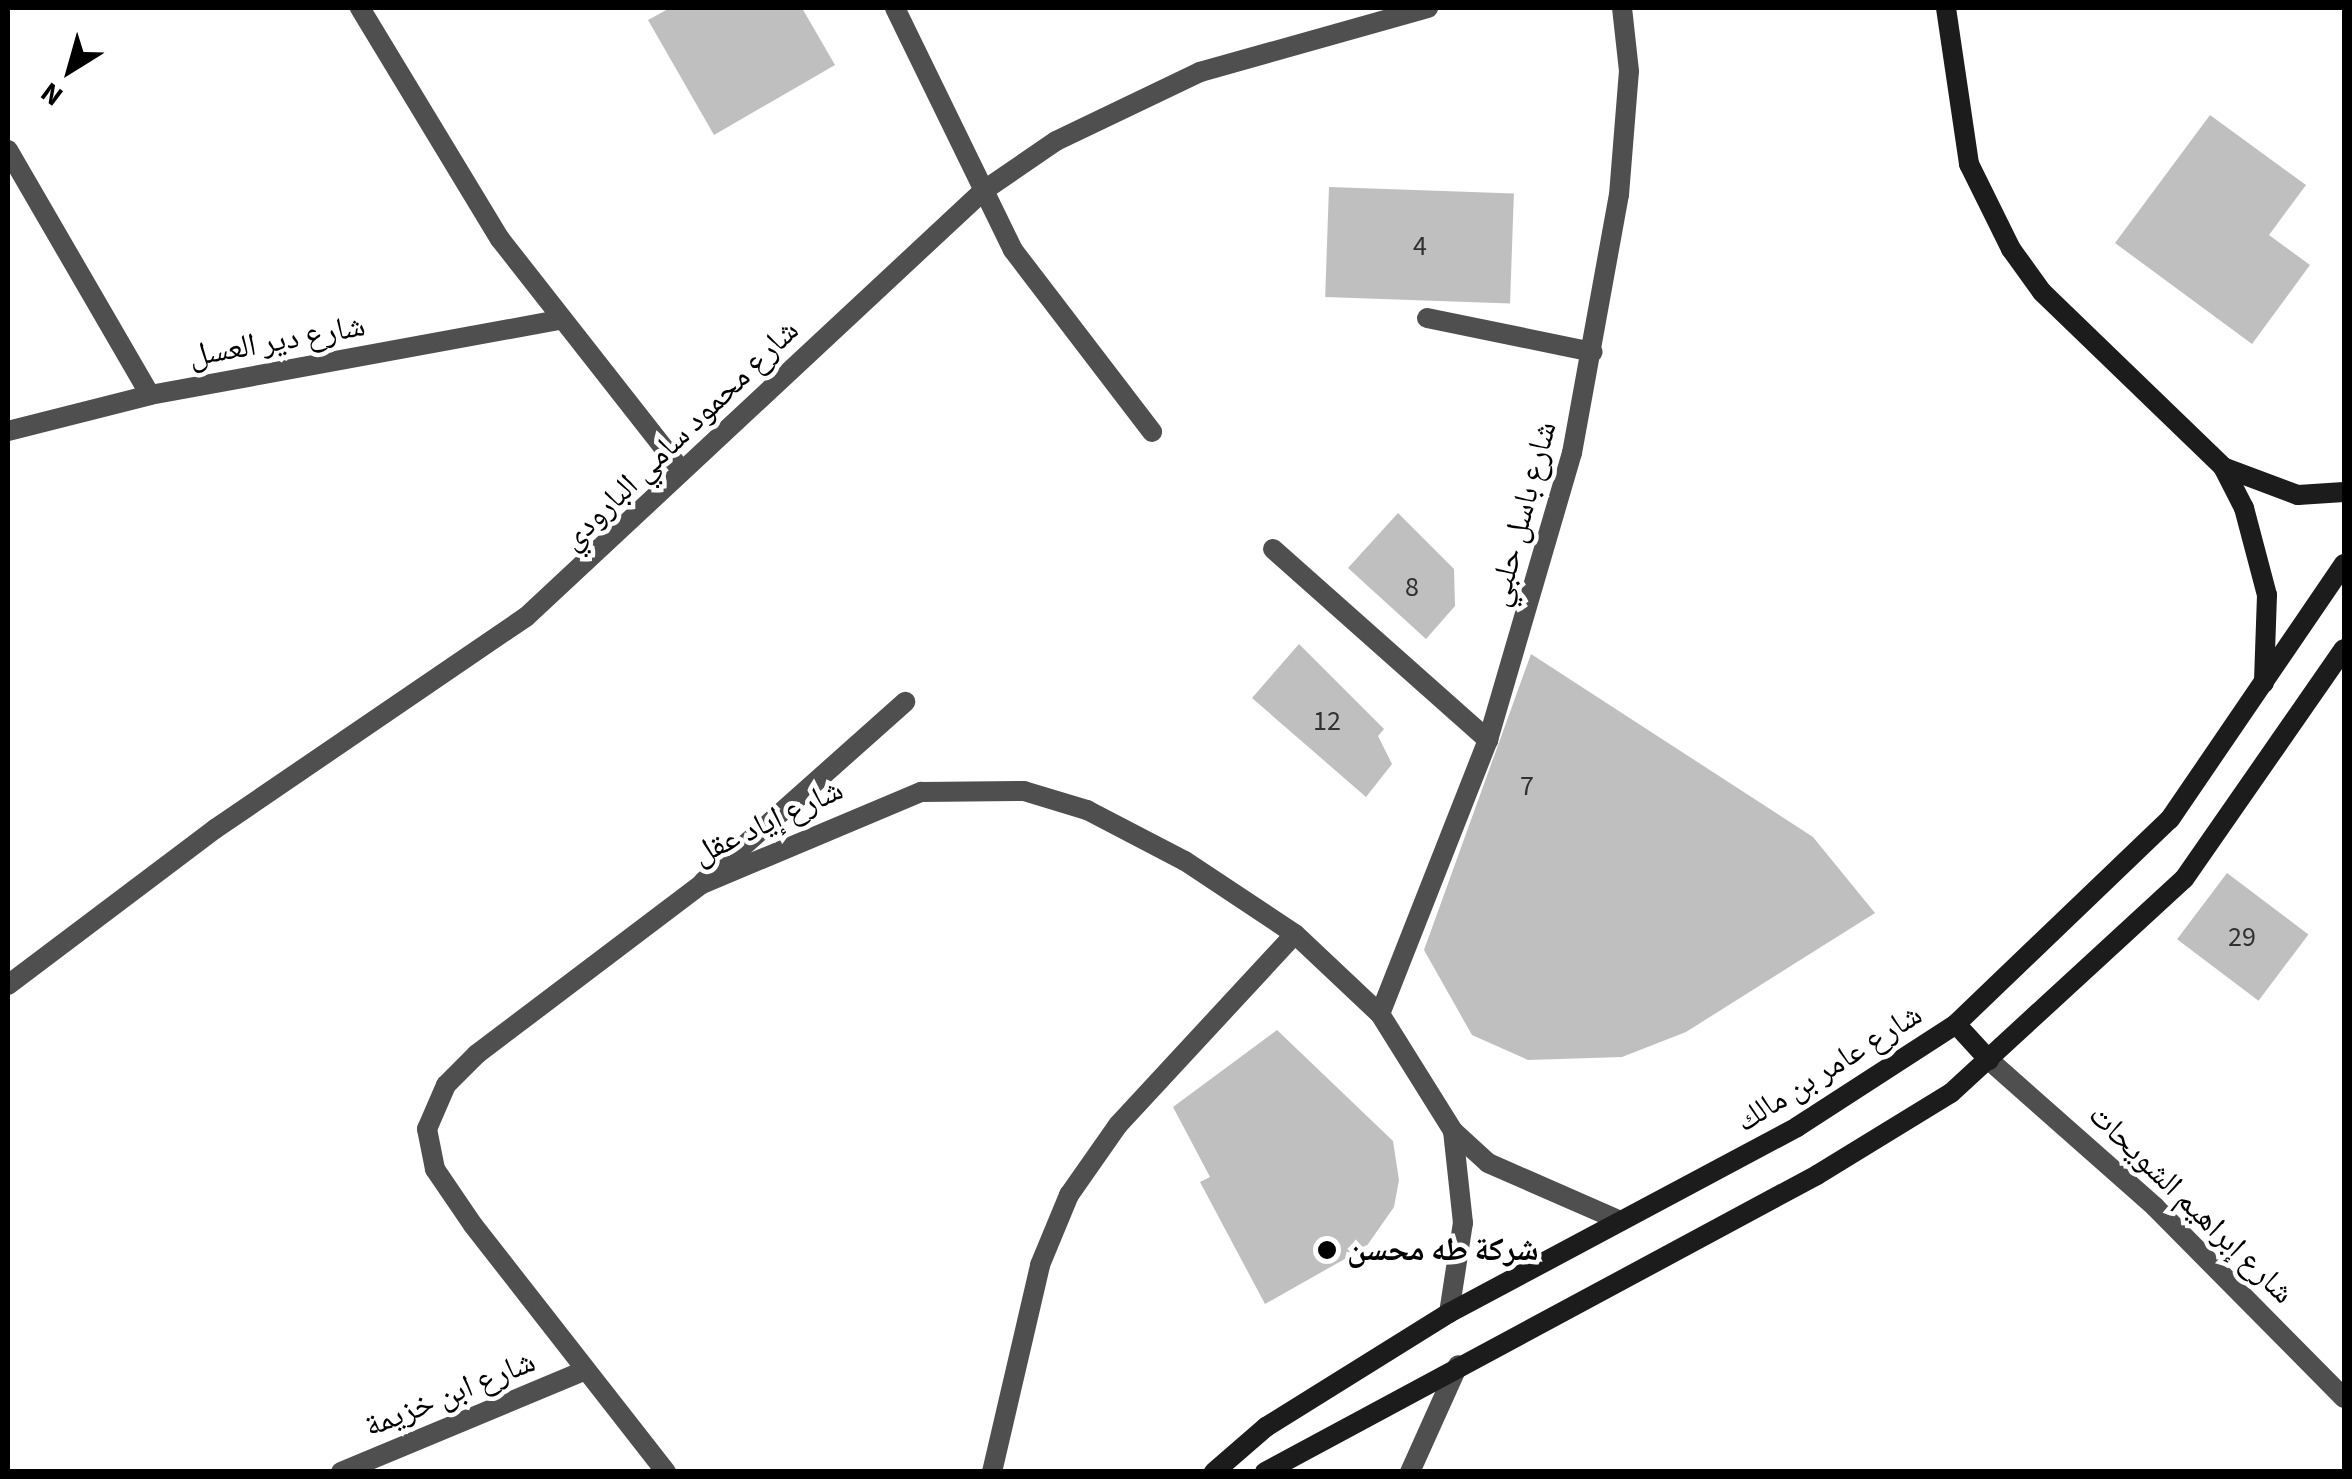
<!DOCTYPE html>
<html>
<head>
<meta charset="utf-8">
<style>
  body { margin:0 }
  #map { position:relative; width:2352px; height:1479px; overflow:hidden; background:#fff; font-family:"Source Sans 3","Noto Naskh Arabic",sans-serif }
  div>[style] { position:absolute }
  .building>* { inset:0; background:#bfbfbf; transform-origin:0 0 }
  .lane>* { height:20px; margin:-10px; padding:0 10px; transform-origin:10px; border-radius:10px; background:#4f4f4f }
  .street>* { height:20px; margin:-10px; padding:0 10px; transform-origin:10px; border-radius:10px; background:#4f4f4f }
  .secondary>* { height:20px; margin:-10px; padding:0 10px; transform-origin:10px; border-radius:10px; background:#1c1c1c }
  .dots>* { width:28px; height:28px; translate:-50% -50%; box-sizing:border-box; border:5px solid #fff; border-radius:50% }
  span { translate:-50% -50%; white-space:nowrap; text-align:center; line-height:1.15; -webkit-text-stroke:9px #fff; paint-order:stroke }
  .number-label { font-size:28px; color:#303030 }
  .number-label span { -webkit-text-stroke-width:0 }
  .street-label { font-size:32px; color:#000 }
  .poi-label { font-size:32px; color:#000; font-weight:700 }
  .left { translate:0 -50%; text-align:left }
  .frame { position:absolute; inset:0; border:10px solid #000; pointer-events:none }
  .north { position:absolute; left:20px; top:20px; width:100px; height:100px; -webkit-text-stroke:8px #fff; paint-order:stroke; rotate:217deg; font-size:28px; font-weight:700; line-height:40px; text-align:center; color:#000 }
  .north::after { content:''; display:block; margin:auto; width:35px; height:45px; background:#000; clip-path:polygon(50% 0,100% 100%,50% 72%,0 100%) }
</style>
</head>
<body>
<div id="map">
  <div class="building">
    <div style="clip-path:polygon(670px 8px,802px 8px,835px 65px,714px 135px,648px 20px)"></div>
    <div style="clip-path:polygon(2210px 115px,2306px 185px,2269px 235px,2310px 265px,2252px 344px,2115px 243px)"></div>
    <div style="left:1329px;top:187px;width:185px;height:110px;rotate:2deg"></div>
    <div style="clip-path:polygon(1398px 513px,1454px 569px,1455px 606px,1426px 639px,1348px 568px)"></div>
    <div style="clip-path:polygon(1299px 644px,1384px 729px,1378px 736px,1392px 764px,1366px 797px,1252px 698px)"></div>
    <div style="clip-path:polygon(1531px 654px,1813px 837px,1875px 913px,1686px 1032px,1622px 1057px,1528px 1060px,1472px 1035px,1424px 950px)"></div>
    <div style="left:2227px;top:873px;width:102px;height:83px;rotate:37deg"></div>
    <div style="clip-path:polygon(1277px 1030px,1393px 1141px,1399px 1180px,1394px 1207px,1366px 1247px,1265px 1304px,1200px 1182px,1210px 1177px,1173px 1107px)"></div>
  </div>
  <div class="lane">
    <div style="left:1427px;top:318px;width:169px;rotate:11.6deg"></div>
    <div style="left:703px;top:882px;width:271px;rotate:-41.7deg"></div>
    <div style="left:992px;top:1472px;width:212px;rotate:-76.9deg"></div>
    <div style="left:1040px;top:1265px;width:76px;rotate:-67.5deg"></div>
    <div style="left:1069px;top:1195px;width:85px;rotate:-55deg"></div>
    <div style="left:1118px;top:1125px;width:260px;rotate:-47.2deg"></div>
  </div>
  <div class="street">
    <div style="left:360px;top:8px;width:270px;rotate:58.8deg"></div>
    <div style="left:500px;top:239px;width:295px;rotate:51.9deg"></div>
    <div style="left:895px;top:8px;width:269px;rotate:64deg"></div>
    <div style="left:1013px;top:250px;width:229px;rotate:52.6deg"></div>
    <div style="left:8px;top:150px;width:283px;rotate:59.9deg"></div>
    <div style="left:8px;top:431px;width:146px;rotate:-14.2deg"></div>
    <div style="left:150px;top:395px;width:416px;rotate:-10.4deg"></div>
    <div style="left:1273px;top:549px;width:288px;rotate:41.6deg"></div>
    <div style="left:8px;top:985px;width:259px;rotate:-37deg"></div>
    <div style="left:215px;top:829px;width:376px;rotate:-34.3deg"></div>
    <div style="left:526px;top:617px;width:625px;rotate:-42.99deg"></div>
    <div style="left:983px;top:191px;width:88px;rotate:-34.4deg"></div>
    <div style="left:1056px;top:141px;width:160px;rotate:-25.6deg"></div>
    <div style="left:1200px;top:72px;width:237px;rotate:-15.7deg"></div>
    <div style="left:1380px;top:1014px;width:295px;rotate:-68.5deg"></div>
    <div style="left:1488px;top:740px;width:299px;rotate:-73.7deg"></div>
    <div style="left:1572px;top:453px;width:262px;rotate:-79.7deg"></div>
    <div style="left:1619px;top:195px;width:124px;rotate:-85.4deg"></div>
    <div style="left:1629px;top:71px;width:63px;rotate:-96.3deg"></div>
    <div style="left:1989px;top:1060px;width:222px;rotate:41.5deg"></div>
    <div style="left:2155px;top:1207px;width:269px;rotate:45.3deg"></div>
    <div style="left:1449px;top:1313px;width:91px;rotate:-81.2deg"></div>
    <div style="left:1463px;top:1223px;width:93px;rotate:-96.2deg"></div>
    <div style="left:341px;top:1472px;width:260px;rotate:-22.6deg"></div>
    <div style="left:666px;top:1472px;width:313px;rotate:-128deg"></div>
    <div style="left:473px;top:1225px;width:68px;rotate:-124.2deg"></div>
    <div style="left:435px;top:1169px;width:41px;rotate:-101.3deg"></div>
    <div style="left:427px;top:1129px;width:48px;rotate:-66.6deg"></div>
    <div style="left:446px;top:1085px;width:44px;rotate:-45deg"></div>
    <div style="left:477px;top:1054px;width:282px;rotate:-37.1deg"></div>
    <div style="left:702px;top:884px;width:238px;rotate:-22.8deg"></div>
    <div style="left:921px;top:792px;width:103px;rotate:-0.6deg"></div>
    <div style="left:1024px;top:791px;width:66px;rotate:16.8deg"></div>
    <div style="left:1087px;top:810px;width:110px;rotate:27.5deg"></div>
    <div style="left:1185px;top:861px;width:132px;rotate:33.6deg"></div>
    <div style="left:1295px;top:934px;width:117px;rotate:43.3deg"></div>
    <div style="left:1380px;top:1014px;width:138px;rotate:58deg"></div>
    <div style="left:1453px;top:1131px;width:47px;rotate:42.4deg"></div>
    <div style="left:1488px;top:1163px;width:145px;rotate:23.6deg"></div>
    <div style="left:1410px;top:1472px;width:117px;rotate:-65.8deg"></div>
  </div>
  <div class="secondary">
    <div style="left:1946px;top:8px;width:158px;rotate:81.6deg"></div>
    <div style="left:1969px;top:164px;width:95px;rotate:63.7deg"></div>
    <div style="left:2011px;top:249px;width:53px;rotate:54.2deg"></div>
    <div style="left:2042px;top:292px;width:252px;rotate:44deg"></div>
    <div style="left:2223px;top:467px;width:46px;rotate:62.9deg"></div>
    <div style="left:2244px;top:508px;width:90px;rotate:75.2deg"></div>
    <div style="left:2267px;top:595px;width:88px;rotate:92deg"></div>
    <div style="left:2223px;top:467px;width:80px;rotate:20.5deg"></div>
    <div style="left:2298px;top:495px;width:46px;rotate:-3.7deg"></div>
    <div style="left:1956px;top:1024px;width:49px;rotate:47.5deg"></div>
    <div style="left:1214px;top:1472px;width:69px;rotate:-40.9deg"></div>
    <div style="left:1266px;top:1427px;width:216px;rotate:-31.9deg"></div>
    <div style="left:1449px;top:1313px;width:395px;rotate:-28.1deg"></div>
    <div style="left:1797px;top:1127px;width:189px;rotate:-32.9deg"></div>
    <div style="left:1956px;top:1024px;width:296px;rotate:-43.8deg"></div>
    <div style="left:2170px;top:819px;width:309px;rotate:-55.7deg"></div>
    <div style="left:1265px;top:1472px;width:627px;rotate:-28.28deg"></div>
    <div style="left:1817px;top:1175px;width:157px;rotate:-31.5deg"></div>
    <div style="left:1951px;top:1093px;width:316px;rotate:-42.6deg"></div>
    <div style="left:2184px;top:879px;width:280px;rotate:-55.2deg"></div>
  </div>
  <div class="dots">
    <div style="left:1327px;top:1250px;background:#000"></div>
  </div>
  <div class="number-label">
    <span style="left:1420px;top:246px">4</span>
    <span style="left:1412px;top:587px">8</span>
    <span style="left:1327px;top:721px">12</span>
    <span style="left:1527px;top:786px">7</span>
    <span style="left:2242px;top:937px">29</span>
  </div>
  <div class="street-label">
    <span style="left:277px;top:341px;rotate:-10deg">شارع دير العسل</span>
    <span style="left:680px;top:435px;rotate:-44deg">شارع محمود سامي البارودي</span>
    <span style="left:1522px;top:514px;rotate:-75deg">شارع باسل حلبي</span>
    <span style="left:768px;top:822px;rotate:-25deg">شارع إياد عقل</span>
    <span style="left:1829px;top:1068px;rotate:-32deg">شارع عامر بن مالك</span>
    <span style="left:2191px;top:1204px;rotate:44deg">شارع إبراهيم الشويحات</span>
    <span style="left:450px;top:1394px;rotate:-22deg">شارع ابن خزيمة</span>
  </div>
  <div class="poi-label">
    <span class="left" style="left:1347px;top:1250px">شركة طه محسن</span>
  </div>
  <div class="frame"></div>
  <div class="north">N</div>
</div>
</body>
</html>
